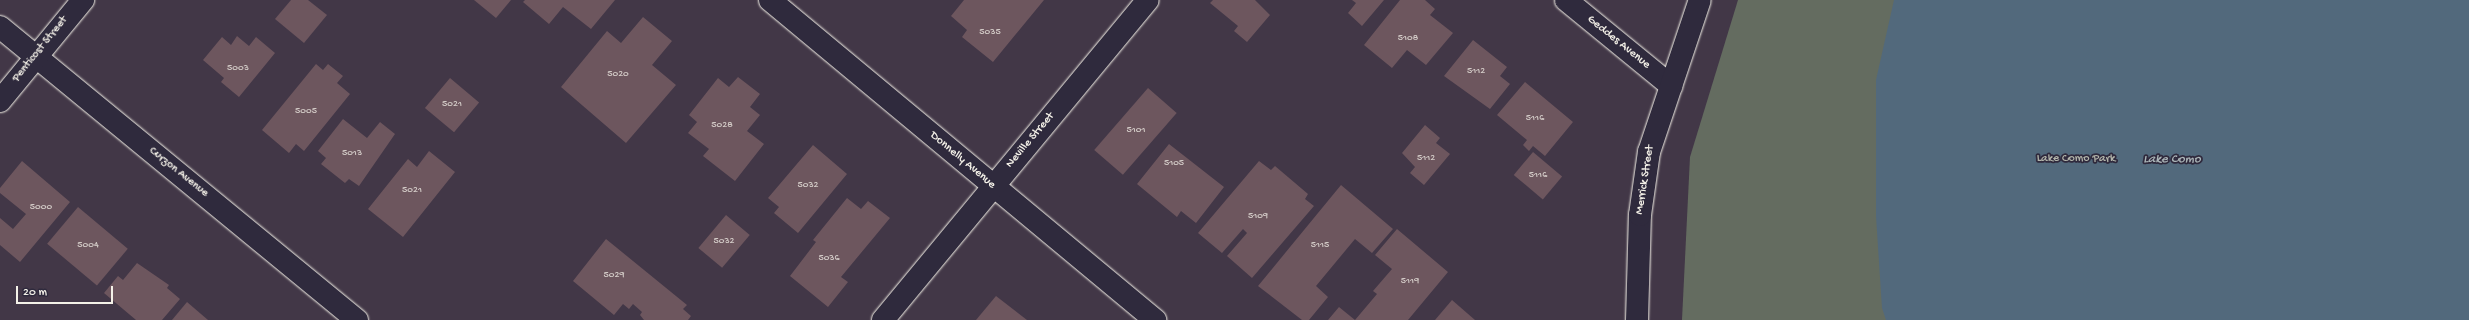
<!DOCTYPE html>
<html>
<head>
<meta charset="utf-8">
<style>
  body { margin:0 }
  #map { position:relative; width:2469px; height:320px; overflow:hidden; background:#423747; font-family:"Gochi Hand",sans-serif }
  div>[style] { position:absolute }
  .green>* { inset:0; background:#646c60 }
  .water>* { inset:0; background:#52697c }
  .building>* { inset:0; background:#6d565e; transform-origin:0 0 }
  .roads { filter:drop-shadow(0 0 1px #f4f1e8) drop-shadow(0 0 1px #f4f1e8) }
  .minor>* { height:22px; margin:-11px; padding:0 11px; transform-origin:11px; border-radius:11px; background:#2f2a3d }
  .tertiary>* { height:22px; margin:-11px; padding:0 11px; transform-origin:11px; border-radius:11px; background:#2f2a3d }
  span { translate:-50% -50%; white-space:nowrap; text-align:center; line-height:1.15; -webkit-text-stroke:3.5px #2f2a3d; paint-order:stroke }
  .number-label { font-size:10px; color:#d2cac6 }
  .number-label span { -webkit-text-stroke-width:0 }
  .street-label { font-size:12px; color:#f4f1e8 }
  .park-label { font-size:12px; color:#b3b5ab }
  .water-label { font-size:13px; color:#abb4b7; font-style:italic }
  .scale { position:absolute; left:16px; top:286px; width:97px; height:18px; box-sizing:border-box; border:2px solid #f4f1e8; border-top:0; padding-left:5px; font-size:12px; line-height:14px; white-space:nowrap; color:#f4f1e8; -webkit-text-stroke:3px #2f2a3d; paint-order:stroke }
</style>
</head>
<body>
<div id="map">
  <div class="green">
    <div style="clip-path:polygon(1738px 0,2469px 0,2469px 320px,1682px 320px,1690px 157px)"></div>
  </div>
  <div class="water">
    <div style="clip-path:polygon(1894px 0,2469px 0,2469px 320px,1886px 320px,1882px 308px,1876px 216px,1876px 80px)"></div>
  </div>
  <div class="building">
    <div style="clip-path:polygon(291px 0,308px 0,327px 15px,304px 43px,275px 19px)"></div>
    <div style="clip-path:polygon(474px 0,511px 0,496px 18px)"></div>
    <div style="clip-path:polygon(525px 0,615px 0,591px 29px,563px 7px,549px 24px,523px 2px)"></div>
    <div style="clip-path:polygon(964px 0,1044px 0,993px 62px,962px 37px,967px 30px,951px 16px)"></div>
    <div style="clip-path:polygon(1213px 0,1255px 0,1270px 15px,1247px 42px,1234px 31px,1238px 26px,1210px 3px)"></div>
    <div style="clip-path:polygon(1352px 0,1384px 0,1362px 26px,1348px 13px,1356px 3px)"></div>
    <div style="clip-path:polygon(1400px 0,1425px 0,1435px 9px,1430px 15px,1453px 33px,1426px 65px,1407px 50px,1392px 68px,1364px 45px)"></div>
    <div style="clip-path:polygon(643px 17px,672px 41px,652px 65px,676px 85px,626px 143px,561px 87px,607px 31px,621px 43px)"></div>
    <div style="clip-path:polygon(237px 36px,249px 46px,256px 37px,275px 53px,239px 97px,221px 82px,224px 78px,203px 60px,222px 37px,231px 45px)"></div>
    <div style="clip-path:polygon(1473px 40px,1507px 67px,1500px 76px,1510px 84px,1490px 109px,1444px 76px)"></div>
    <div style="clip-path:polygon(316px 64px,323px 70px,328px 64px,343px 76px,337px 83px,350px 94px,304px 151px,296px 144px,289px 153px,262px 130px)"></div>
    <div style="clip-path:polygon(738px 77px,760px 94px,750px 107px,760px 115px,747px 131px,764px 144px,735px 181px,703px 156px,709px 149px,688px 133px,697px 122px,689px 115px,718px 78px,729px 87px)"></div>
    <div style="left:450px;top:78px;width:38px;height:39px;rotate:40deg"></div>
    <div style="clip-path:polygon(1525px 82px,1573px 122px,1545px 156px,1533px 146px,1529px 151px,1523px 145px,1527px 140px,1497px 115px)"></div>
    <div style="left:1148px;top:88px;width:38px;height:82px;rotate:41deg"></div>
    <div style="clip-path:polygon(343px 119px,367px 138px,380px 122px,395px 134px,359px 186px,349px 179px,345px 183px,321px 164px,326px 158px,318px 151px)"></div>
    <div style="clip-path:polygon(1425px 125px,1440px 138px,1436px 143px,1450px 154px,1424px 185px,1410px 173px,1415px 167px,1402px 153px)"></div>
    <div style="clip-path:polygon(1169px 144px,1224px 187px,1196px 223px,1181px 211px,1177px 217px,1137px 184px)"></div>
    <div style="clip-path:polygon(813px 145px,847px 174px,798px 233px,774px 213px,779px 207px,768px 198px)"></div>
    <div style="clip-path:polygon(429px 151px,455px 172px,403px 237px,368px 209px,408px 159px,417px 167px)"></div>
    <div style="left:1533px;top:152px;width:38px;height:30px;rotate:40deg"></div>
    <div style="clip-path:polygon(22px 161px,70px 202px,20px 262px,0 245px,0 218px,13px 229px,26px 214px,0 193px,0 188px)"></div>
    <div style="clip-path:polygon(1259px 161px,1271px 170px,1275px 166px,1308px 194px,1305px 199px,1314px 206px,1252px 278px,1227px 256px,1247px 233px,1243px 229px,1222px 253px,1198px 233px)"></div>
    <div style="clip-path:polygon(1341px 185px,1393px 229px,1372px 253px,1355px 239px,1316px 286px,1328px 297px,1309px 320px,1302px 320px,1258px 286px)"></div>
    <div style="clip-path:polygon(847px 198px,861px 209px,868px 201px,890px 218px,841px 277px,848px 282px,828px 307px,790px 276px,816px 242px,813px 240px)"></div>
    <div style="left:78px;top:207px;width:65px;height:48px;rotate:40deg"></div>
    <div style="left:726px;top:215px;width:31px;height:43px;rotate:40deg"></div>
    <div style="clip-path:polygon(1397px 229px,1448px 272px,1408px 320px,1328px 320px,1339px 307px,1355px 320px,1377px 294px,1373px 291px,1392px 269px,1375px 255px)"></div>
    <div style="clip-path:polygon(606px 239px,687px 305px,683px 309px,691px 316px,688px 320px,644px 320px,640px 315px,642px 312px,633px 304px,629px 309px,623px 304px,614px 315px,573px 281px)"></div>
    <div style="clip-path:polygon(137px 263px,169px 285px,167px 288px,180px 299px,162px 320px,136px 320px,104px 293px,118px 276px,123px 280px)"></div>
    <div style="clip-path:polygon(996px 296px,1027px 320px,976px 320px)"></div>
    <div style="clip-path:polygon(1452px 300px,1475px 320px,1435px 320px)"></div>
    <div style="clip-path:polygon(187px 302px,208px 320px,172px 320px)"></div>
  </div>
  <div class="roads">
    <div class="minor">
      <div style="left:770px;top:0;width:501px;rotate:39.73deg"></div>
      <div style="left:1566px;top:0;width:136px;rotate:39.3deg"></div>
      <div style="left:0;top:27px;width:462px;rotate:39.4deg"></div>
      <div style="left:0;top:101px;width:131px;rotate:-50.6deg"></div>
      <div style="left:883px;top:320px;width:415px;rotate:-50.4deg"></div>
    </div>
    <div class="tertiary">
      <div style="left:1637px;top:320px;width:105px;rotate:-88.4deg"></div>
      <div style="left:1640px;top:215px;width:64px;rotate:-81.9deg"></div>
      <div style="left:1649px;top:152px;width:160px;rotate:-71.5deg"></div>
    </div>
  </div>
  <div class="number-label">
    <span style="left:990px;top:33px">5035</span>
    <span style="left:1408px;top:39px">5108</span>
    <span style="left:238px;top:69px">5003</span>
    <span style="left:1476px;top:72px">5112</span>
    <span style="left:618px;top:75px">5020</span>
    <span style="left:452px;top:105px">5021</span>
    <span style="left:306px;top:112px">5005</span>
    <span style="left:1535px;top:119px">5116</span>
    <span style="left:722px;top:126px">5028</span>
    <span style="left:1136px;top:131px">5101</span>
    <span style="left:352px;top:154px">5013</span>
    <span style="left:1426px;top:159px">5112</span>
    <span style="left:1174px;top:164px">5105</span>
    <span style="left:1538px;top:176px">5116</span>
    <span style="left:808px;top:186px">5032</span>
    <span style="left:412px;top:191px">5021</span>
    <span style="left:41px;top:208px">5000</span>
    <span style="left:1258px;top:217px">5109</span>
    <span style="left:724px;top:242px">5032</span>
    <span style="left:88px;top:246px">5004</span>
    <span style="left:1320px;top:246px">5115</span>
    <span style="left:829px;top:259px">5036</span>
    <span style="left:614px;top:276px">5029</span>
    <span style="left:1410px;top:282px">5119</span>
  </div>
  <div class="street-label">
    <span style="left:1618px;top:43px;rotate:39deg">Geddes Avenue</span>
    <span style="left:41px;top:50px;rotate:-51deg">Penticost Street</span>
    <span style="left:1031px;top:141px;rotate:-50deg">Neville Street</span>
    <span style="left:962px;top:161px;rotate:40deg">Donnelly Avenue</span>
    <span style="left:178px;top:173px;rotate:39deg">Curzon Avenue</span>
    <span style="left:1646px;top:180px;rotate:-81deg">Merrick Street</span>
  </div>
  <div class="park-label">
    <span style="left:2076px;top:160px">Lake Como Park</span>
  </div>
  <div class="water-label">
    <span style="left:2172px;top:160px">Lake Como</span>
  </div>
  <div class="scale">20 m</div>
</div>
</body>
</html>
